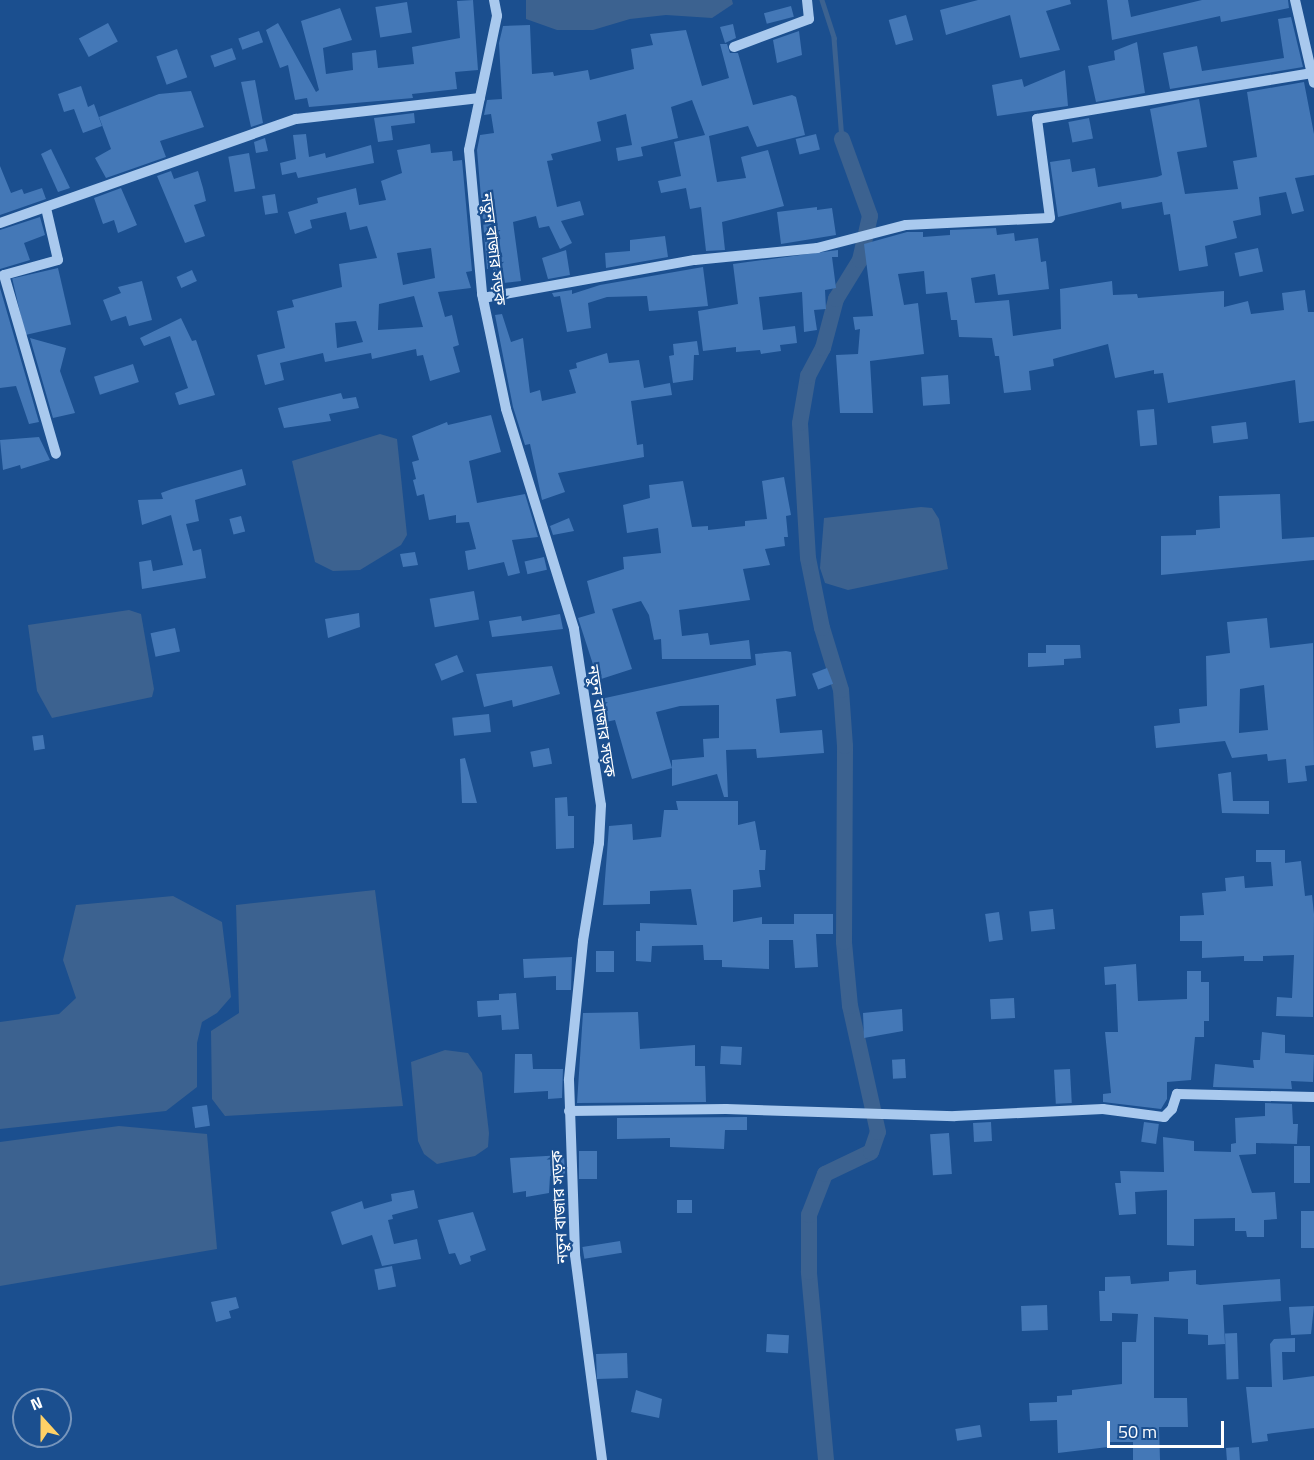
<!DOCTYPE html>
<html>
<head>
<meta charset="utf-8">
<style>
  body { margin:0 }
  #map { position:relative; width:1314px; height:1460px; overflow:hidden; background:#1b4f8f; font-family:"Titillium Web","Noto Sans Bengali",sans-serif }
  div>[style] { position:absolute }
  .water>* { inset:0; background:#3c6290 }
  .stream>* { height:4.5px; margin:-2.25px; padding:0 2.25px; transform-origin:2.25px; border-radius:2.25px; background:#3c6290 }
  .canal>* { height:16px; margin:-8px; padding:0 8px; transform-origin:8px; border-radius:8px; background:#3c6290 }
  .building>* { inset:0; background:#4478b7; transform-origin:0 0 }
  .minor>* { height:10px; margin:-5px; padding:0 5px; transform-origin:5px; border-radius:5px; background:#a9c9ee }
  span { translate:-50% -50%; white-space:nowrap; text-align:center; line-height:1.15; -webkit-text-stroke:4.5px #1b4f8f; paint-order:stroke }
  .street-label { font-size:16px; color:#fff }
  .north { position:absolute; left:12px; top:1388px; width:60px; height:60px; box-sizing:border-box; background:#1b4f8f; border:2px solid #7695bc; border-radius:50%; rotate:339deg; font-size:16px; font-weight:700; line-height:24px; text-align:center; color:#fff }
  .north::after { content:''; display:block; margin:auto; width:21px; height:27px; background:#ffd166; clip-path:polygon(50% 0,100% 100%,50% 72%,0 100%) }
  .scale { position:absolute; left:1107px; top:1421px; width:117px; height:27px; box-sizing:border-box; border:3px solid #fff; border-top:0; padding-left:8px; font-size:18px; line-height:21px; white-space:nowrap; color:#fff; -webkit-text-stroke:4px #1b4f8f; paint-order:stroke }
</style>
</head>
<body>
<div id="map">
  <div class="water">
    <div style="clip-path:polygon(526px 0,732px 0,733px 4px,712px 18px,666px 15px,630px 19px,593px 30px,557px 30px,526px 19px)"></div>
    <div style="clip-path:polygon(380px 434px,397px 439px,407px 535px,401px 545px,360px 570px,333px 571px,315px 562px,292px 461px)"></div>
    <div style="clip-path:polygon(921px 507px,932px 508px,939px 519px,948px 569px,848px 590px,825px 583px,820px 568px,824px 518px)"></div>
    <div style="clip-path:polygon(129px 610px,141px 614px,154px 689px,152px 697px,52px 718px,37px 691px,28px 625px)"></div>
    <div style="clip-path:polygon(375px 890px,403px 1106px,225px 1116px,212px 1099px,211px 1031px,239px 1013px,236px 905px)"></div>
    <div style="clip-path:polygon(173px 896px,222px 922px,231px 997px,217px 1013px,202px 1022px,197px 1043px,197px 1087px,166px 1111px,0 1129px,0 1022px,59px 1014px,76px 998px,63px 960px,76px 905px)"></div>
    <div style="clip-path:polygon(445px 1050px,468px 1053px,482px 1073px,489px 1133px,488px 1147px,475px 1156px,437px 1164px,424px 1154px,418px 1141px,411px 1062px)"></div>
    <div style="clip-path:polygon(119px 1126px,207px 1134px,217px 1249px,0 1286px,0 1142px)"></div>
  </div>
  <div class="stream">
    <div style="left:822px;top:0;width:40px;rotate:72deg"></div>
    <div style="left:834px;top:38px;width:101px;rotate:85.5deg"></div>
  </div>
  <div class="canal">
    <div style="left:826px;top:1460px;width:189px;rotate:-95.2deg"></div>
    <div style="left:809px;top:1272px;width:57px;rotate:-90deg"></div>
    <div style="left:809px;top:1215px;width:44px;rotate:-68.7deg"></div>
    <div style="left:825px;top:1174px;width:51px;rotate:-25.6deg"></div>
    <div style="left:871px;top:1152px;width:21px;rotate:-71deg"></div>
    <div style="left:878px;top:1132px;width:129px;rotate:-102.5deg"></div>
    <div style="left:850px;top:1006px;width:64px;rotate:-95.4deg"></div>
    <div style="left:844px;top:942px;width:196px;rotate:-89.7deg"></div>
    <div style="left:845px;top:746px;width:56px;rotate:-94.1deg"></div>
    <div style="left:841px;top:690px;width:65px;rotate:-107deg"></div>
    <div style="left:822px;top:628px;width:71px;rotate:-101.3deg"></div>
    <div style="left:808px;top:558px;width:135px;rotate:-93.4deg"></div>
    <div style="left:800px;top:423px;width:48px;rotate:-80.3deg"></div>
    <div style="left:808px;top:376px;width:32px;rotate:-62deg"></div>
    <div style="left:823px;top:348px;width:51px;rotate:-75.1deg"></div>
    <div style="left:836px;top:299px;width:46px;rotate:-58.4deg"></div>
    <div style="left:860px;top:260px;width:45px;rotate:-77.2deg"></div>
    <div style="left:870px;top:216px;width:82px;rotate:-110deg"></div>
  </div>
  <div class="building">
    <div style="clip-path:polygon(473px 0,478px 70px,455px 72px,457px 89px,412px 94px,413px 98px,309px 107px,307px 98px,295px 100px,288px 65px,280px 68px,266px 30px,278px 23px,316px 92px,319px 90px,301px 21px,340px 8px,352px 40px,323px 48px,326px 74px,353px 70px,352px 53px,376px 50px,378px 68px,414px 64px,412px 47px,460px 38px,457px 1px)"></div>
    <div style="clip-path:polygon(978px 0,1070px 0,1071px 4px,1046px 11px,1060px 50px,1020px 58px,1010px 15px,946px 35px,940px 10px)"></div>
    <div style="clip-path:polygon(1107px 0,1128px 0,1131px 17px,1202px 0,1288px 0,1289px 8px,1221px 22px,1220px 16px,1112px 40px)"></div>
    <div style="left:407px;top:2px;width:31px;height:32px;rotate:81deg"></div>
    <div style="left:791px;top:6px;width:11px;height:28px;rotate:75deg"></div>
    <div style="left:906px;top:15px;width:26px;height:18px;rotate:74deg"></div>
    <div style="clip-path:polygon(1291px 17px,1303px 67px,1170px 89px,1163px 53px,1197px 46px,1202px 71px,1284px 58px,1278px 19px)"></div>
    <div style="left:108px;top:23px;width:21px;height:33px;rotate:62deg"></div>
    <div style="clip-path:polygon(733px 24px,736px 38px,725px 43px,720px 27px)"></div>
    <div style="clip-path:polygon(530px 25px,532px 74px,553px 72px,554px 76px,588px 70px,590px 80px,634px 69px,631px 49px,653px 45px,650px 34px,686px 30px,702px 86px,729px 78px,720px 44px,727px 44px,730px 53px,738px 53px,753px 105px,792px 95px,796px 97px,805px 135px,757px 147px,748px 126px,709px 136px,717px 182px,746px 178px,741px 157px,768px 150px,784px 206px,722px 222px,725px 250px,706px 251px,701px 207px,690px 209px,686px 188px,661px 193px,658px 181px,681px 176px,674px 142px,705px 135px,692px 100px,671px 107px,678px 138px,641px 147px,643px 156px,618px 161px,616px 148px,632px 145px,626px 114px,597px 122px,601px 141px,551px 154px,553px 160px,547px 161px,557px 207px,580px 201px,584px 215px,561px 221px,572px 243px,560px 249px,549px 226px,539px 228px,536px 216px,513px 222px,521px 281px,495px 284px,493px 268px,487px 269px,477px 150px,480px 135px,494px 133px,491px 114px,484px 115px,487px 100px,502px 99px,499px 43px,503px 26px)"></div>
    <div style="left:259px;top:31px;width:12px;height:22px;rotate:70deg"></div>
    <div style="clip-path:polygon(799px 31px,802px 55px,777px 63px,773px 40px)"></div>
    <div style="clip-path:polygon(1137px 42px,1145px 93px,1096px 102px,1088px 66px,1115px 60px,1114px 51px)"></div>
    <div style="left:232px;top:48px;width:12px;height:23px;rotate:70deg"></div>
    <div style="left:177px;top:49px;width:30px;height:22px;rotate:70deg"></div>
    <div style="clip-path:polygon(1065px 70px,1068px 106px,997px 116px,992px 85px,1022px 79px,1024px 87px)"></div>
    <div style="clip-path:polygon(255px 80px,263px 123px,251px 127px,241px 82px)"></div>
    <div style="clip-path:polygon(1304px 82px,1314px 134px,1314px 175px,1295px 178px,1304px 211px,1292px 214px,1286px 192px,1259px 197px,1261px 215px,1233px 221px,1237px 238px,1205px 246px,1208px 266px,1179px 271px,1170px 214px,1164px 215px,1162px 202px,1122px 209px,1121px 202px,1058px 217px,1050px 162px,1070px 159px,1072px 172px,1095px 168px,1098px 187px,1157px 177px,1162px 175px,1150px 109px,1199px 99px,1207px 147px,1177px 152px,1185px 194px,1238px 189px,1233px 161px,1257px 157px,1247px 92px)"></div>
    <div style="clip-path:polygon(81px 86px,88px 107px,94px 104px,102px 126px,83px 133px,74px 109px,64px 112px,58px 94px)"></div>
    <div style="clip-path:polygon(191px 91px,204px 127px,160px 141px,166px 157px,106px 178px,95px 158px,111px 149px,99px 117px,159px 94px)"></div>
    <div style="clip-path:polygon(414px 113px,415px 123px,391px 126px,393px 140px,378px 142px,374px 118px)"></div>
    <div style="left:1089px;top:118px;width:21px;height:21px;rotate:79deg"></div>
    <div style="clip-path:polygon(306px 134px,309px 157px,325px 153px,326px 158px,371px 145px,374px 163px,298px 178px,296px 172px,282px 175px,280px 163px,296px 159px,293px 135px)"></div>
    <div style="left:816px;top:134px;width:16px;height:21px;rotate:76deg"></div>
    <div style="clip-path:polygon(265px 138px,268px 151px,256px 153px,254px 142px)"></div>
    <div style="clip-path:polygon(evenodd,430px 144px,431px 153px,452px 151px,453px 161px,462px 160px,472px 271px,466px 272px,471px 288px,438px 292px,445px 317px,452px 315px,459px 345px,453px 347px,460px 372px,430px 381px,423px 355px,417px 356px,416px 349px,372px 359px,371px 353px,325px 362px,323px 353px,280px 363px,284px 380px,265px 385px,257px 355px,285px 348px,277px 311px,294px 307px,292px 300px,342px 287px,339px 264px,377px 258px,367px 226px,350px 230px,346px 212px,310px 220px,312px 228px,295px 234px,288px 212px,318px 203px,317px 198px,356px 188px,359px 205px,386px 200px,381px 181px,402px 173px,397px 150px,430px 144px,431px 248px,435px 278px,403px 285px,397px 253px,431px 248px,430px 144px,414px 296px,423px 327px,378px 330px,379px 304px,414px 296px,430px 144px,356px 321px,363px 342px,337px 348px,335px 323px,356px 321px)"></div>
    <div style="clip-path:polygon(51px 149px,70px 188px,58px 192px,41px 154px)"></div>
    <div style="left:249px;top:153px;width:36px;height:21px;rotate:80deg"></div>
    <div style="clip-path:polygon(0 166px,11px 193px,22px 189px,24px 194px,42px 188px,46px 199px,0 215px)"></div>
    <div style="clip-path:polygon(171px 171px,174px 179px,198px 171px,203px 188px,206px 201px,194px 205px,205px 236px,185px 243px,157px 176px)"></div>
    <div style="clip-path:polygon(121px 188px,137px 225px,118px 233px,114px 220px,103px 224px,94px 198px)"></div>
    <div style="left:275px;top:194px;width:19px;height:13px;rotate:81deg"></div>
    <div style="clip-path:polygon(817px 207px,817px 210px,832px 208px,836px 235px,781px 244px,777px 212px)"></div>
    <div style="clip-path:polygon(40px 217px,45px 235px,24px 243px,30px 260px,0 269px,0 230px)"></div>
    <div style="clip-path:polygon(996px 228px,997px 235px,1014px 233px,1015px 241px,1038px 238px,1041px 262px,1046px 261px,1049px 289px,998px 295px,995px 274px,971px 278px,975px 303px,1009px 300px,1013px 336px,1061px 329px,1060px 289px,1112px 281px,1113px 295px,1137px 294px,1138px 298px,1224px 291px,1224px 307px,1248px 301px,1251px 314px,1284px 310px,1282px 293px,1305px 290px,1308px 312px,1314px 312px,1314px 421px,1299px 423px,1295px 380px,1168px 403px,1163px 373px,1154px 374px,1154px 370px,1115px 378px,1108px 344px,1053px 359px,1054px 366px,1029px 371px,1031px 390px,1004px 393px,999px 356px,995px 356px,992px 338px,959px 337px,957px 320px,951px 320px,947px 292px,926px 294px,924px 271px,898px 274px,904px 305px,918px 303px,924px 354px,870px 361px,873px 413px,840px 413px,836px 355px,858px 354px,860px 329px,855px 330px,853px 317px,873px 316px,864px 244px,907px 232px,923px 232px,923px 237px,950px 235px,950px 230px)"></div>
    <div style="clip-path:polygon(665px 236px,668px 257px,606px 268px,605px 253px,630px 251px,630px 240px)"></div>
    <div style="left:1258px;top:248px;width:24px;height:24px;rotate:78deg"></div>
    <div style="clip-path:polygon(566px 250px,570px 275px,548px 279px,542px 258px)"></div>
    <div style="clip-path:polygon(838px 250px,838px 257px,832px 257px,836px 288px,825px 290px,826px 309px,814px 310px,817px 330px,804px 332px,802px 292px,759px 297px,763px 330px,795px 326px,797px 343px,780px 345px,781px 351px,761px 354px,760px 350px,736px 352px,736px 347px,703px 351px,698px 311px,738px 304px,733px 264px)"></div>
    <div style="clip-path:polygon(703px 267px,708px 306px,649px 311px,647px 296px,607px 297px,588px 303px,591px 328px,567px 332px,560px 296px,554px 297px,552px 293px,572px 290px,572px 294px,600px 285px)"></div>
    <div style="left:58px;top:268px;width:58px;height:47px;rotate:77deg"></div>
    <div style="left:192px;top:270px;width:12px;height:17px;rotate:66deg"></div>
    <div style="clip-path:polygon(142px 281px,152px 320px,129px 326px,126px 316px,111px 321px,103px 300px,121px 293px,118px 287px)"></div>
    <div style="clip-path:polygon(0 288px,39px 422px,29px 424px,16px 386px,0 388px)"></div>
    <div style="clip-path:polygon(502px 314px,511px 342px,523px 338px,530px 393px,540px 390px,542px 401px,576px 393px,569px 370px,577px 368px,576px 363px,607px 353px,609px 363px,639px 360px,644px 388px,670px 383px,672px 395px,631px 401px,637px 445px,643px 444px,644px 457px,558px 473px,565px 492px,542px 500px,530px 444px,525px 445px,513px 407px,495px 315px)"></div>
    <div style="clip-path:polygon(181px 318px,192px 341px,196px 340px,215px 395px,179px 405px,175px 393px,188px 388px,170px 336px,144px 346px,140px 338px)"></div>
    <div style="clip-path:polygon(30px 338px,66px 348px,60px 371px,75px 413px,53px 418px)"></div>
    <div style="clip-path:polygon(697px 341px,699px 355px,694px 355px,693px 380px,673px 383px,669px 356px,674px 355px,673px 344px)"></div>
    <div style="left:133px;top:364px;width:19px;height:41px;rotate:72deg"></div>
    <div style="left:948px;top:375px;width:29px;height:27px;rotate:86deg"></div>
    <div style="clip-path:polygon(341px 393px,343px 399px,356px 397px,359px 408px,329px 414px,331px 421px,284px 428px,278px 408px)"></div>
    <div style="left:1154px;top:409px;width:36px;height:17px;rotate:85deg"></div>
    <div style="clip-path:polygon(491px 415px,501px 452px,469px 461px,477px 503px,525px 494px,538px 537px,512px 540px,520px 573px,508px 576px,504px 562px,468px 570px,465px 551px,476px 549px,469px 522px,456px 523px,456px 515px,429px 520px,424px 494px,417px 496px,413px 480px,416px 479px,412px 462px,419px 460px,412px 436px,447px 422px,448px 425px)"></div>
    <div style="left:1246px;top:422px;width:17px;height:35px;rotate:83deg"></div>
    <div style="clip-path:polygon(39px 437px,50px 460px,21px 469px,20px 465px,3px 470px,0 440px)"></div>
    <div style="clip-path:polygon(242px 469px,246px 485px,195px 500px,199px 521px,186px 524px,193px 551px,201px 549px,206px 578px,142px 589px,139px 562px,151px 560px,153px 571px,183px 565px,171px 515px,142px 525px,138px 500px,163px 499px,161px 493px,172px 489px)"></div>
    <div style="clip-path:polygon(784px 477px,791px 515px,786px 516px,788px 537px,784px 537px,785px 546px,765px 549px,770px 565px,743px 569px,750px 600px,679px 610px,682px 636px,708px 633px,710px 645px,749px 640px,751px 659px,662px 659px,661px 639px,654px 640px,649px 615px,641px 601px,612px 609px,632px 669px,598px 680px,578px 618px,595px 613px,587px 581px,624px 569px,623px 557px,661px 553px,658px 528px,627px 533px,623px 505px,650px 498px,649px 485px,683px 481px,692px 527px,708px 526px,708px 530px,745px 526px,745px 521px,767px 519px,762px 481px)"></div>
    <div style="clip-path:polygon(1280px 494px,1282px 539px,1314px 537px,1314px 560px,1161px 575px,1161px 536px,1196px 535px,1196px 530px,1220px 528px,1219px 496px)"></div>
    <div style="left:241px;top:516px;width:16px;height:12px;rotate:75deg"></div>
    <div style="clip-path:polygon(569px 518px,574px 531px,553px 535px,550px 526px)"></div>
    <div style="clip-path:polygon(415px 552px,418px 565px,403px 567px,400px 554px)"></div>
    <div style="left:544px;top:557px;width:13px;height:20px;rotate:77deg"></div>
    <div style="left:474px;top:591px;width:29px;height:45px;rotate:80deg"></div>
    <div style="clip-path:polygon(359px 613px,360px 627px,328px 638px,325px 619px)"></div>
    <div style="clip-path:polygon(560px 614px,563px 629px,492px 637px,489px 621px,521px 616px,522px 621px)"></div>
    <div style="clip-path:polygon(evenodd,1267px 618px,1270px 648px,1313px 643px,1314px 765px,1305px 766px,1307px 781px,1288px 783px,1286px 759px,1268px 761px,1267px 754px,1232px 758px,1225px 741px,1156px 748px,1154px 726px,1180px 723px,1179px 709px,1207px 706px,1206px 656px,1230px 653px,1227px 622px,1267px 618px,1264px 685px,1268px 730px,1239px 733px,1240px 689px,1264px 685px)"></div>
    <div style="left:175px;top:628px;width:24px;height:25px;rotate:78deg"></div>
    <div style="clip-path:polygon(1046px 645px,1080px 645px,1081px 658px,1064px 659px,1064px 665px,1028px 667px,1028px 653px,1046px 653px)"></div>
    <div style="clip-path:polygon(786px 651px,791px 652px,796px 696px,776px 699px,780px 733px,822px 730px,824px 753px,757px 758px,756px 749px,726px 750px,728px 797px,724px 797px,717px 774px,672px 786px,672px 760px,704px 757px,703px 739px,719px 738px,719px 705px,680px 706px,656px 712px,672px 768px,632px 779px,615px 720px,601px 723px,596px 700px,756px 665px,755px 654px)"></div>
    <div style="left:457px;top:655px;width:18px;height:24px;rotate:68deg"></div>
    <div style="clip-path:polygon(552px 666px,560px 694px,513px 707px,512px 700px,484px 707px,476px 674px)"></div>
    <div style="left:827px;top:668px;width:17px;height:16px;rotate:69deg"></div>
    <div style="left:489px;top:714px;width:18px;height:37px;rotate:84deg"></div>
    <div style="left:43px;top:735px;width:14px;height:11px;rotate:82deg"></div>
    <div style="left:549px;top:748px;width:16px;height:19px;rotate:79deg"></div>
    <div style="clip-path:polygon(465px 758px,477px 803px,462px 803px,460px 759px)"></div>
    <div style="clip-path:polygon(1231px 772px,1233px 801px,1269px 801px,1269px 814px,1222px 813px,1218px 774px)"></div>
    <div style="clip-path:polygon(567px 797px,568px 816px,574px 816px,574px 848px,556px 849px,555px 798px)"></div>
    <div style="clip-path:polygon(676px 801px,738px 801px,738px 825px,755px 821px,760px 850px,766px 850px,765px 870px,759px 870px,761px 887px,733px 890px,733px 922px,762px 917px,762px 924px,794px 924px,794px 914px,833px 914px,833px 934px,816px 934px,818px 967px,795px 968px,793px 940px,769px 940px,769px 969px,722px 967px,722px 960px,704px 960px,703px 945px,652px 946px,651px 962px,636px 961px,636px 931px,640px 931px,640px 923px,697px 925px,691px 889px,650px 891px,650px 904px,603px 905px,609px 826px,632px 824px,633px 840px,661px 837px,664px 810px,678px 810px)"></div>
    <div style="clip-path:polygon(1256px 850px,1285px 850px,1285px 863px,1301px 861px,1305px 896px,1312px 895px,1314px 914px,1313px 1017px,1276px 1016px,1277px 997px,1292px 998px,1294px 955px,1263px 956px,1263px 961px,1244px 961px,1244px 956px,1202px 958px,1202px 941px,1180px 941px,1180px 916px,1204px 915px,1202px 893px,1226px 891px,1225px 878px,1244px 876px,1245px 888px,1273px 886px,1271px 862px,1256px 862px)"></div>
    <div style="left:1053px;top:909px;width:20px;height:24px;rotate:84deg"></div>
    <div style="left:999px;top:912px;width:28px;height:14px;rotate:82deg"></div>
    <div style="left:596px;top:951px;width:18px;height:21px"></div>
    <div style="clip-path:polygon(572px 957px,571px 990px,556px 990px,556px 976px,524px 978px,523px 959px)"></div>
    <div style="clip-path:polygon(1136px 964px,1138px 1001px,1187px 999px,1187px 971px,1201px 971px,1201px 982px,1209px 982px,1209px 1021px,1204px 1021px,1204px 1037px,1195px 1037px,1191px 1080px,1167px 1082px,1167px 1099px,1161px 1109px,1103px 1102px,1103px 1094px,1111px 1093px,1105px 1032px,1118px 1032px,1116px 984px,1105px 985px,1104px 967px)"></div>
    <div style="clip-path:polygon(516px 993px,519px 1029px,502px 1030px,501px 1015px,478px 1017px,477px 1001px,499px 1000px,499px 994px)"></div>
    <div style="left:1014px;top:998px;width:20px;height:24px;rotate:87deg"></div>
    <div style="clip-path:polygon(902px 1009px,903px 1031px,864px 1038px,863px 1013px)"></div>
    <div style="clip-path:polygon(638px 1012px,640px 1049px,695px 1045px,695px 1066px,705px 1066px,706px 1102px,577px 1103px,583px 1013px)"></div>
    <div style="clip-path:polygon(1262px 1032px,1285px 1035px,1285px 1053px,1314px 1055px,1313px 1082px,1291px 1081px,1292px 1089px,1213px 1087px,1215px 1064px,1254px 1068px,1253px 1060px,1260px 1060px)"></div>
    <div style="left:721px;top:1046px;width:21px;height:18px;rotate:3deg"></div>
    <div style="clip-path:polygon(515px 1054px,532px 1054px,533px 1069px,563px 1069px,562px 1098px,548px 1099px,548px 1091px,514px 1093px)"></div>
    <div style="left:905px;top:1059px;width:19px;height:13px;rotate:87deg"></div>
    <div style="left:1070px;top:1069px;width:34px;height:16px;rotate:87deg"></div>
    <div style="clip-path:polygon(1265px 1103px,1292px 1104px,1293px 1124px,1298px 1124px,1297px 1144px,1256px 1143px,1256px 1154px,1239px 1155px,1252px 1193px,1275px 1192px,1277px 1219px,1264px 1220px,1264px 1237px,1247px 1237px,1246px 1231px,1235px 1231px,1235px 1218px,1194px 1219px,1194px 1246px,1167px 1245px,1167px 1190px,1135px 1192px,1136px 1214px,1119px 1215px,1115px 1183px,1121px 1183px,1120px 1171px,1164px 1172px,1163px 1137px,1194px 1141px,1194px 1151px,1231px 1152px,1231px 1144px,1236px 1143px,1235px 1118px,1265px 1116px)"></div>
    <div style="left:207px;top:1105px;width:21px;height:15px;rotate:82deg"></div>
    <div style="clip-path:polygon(747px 1117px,747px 1130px,725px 1130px,724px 1149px,670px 1147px,670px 1138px,617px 1139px,617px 1118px)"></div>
    <div style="left:991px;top:1122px;width:19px;height:18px;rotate:87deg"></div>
    <div style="left:1144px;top:1122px;width:15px;height:20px;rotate:8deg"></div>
    <div style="left:949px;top:1133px;width:41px;height:19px;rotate:86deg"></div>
    <div style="left:1294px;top:1146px;width:16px;height:37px"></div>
    <div style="left:579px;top:1151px;width:18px;height:28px"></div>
    <div style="clip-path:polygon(564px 1155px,565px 1175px,550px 1176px,549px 1193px,526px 1197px,526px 1191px,513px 1193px,510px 1158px)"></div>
    <div style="clip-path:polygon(414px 1190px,418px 1208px,392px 1215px,393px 1219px,388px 1220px,394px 1244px,417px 1239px,421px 1259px,382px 1266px,372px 1235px,342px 1245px,331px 1212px,362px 1201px,364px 1209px,392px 1201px,391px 1194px)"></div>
    <div style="left:692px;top:1200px;width:13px;height:15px;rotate:90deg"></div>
    <div style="left:1301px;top:1211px;width:13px;height:37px"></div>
    <div style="clip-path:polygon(473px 1212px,486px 1250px,470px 1256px,471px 1261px,460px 1265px,455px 1253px,449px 1254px,438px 1220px)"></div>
    <div style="left:620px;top:1241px;width:12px;height:38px;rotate:81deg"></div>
    <div style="left:392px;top:1266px;width:21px;height:18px;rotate:79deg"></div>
    <div style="clip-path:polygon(1196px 1270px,1196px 1284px,1200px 1285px,1280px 1279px,1281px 1301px,1223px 1305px,1225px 1344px,1208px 1345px,1208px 1335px,1188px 1334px,1188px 1319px,1154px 1317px,1154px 1398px,1187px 1398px,1188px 1427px,1159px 1427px,1160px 1460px,1133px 1460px,1133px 1442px,1108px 1442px,1108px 1447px,1058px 1453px,1057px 1420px,1030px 1421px,1029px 1403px,1057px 1402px,1057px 1396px,1072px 1395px,1072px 1390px,1122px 1384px,1122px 1342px,1136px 1342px,1138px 1314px,1112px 1313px,1112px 1321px,1100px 1321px,1099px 1291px,1105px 1291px,1105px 1277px,1130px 1276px,1131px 1284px,1169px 1281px,1169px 1272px)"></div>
    <div style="clip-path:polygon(236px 1297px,239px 1308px,229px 1311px,231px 1318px,216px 1322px,211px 1302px)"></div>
    <div style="left:1047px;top:1305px;width:25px;height:26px;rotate:88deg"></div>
    <div style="clip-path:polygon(1314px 1306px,1311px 1334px,1291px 1335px,1289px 1307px)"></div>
    <div style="left:1237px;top:1333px;width:46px;height:12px;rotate:88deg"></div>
    <div style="left:767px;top:1334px;width:22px;height:18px;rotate:3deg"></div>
    <div style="clip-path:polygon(1295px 1338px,1295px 1352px,1282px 1352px,1283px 1380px,1314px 1376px,1314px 1428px,1267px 1434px,1268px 1441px,1252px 1443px,1246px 1387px,1272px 1387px,1270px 1344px,1274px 1339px)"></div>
    <div style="left:627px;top:1353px;width:25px;height:31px;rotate:88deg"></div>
    <div style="clip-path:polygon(636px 1390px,662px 1399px,659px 1418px,631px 1412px)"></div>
    <div style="left:980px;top:1425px;width:12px;height:25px;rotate:81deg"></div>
    <div style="left:1239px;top:1447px;width:13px;height:13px;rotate:86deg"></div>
  </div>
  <div class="minor">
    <div style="left:494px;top:0;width:16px;rotate:79deg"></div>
    <div style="left:497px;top:16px;width:137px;rotate:101.8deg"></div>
    <div style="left:469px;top:150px;width:145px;rotate:84.8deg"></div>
    <div style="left:482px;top:294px;width:117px;rotate:78.2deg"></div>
    <div style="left:506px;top:409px;width:230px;rotate:72.8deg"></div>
    <div style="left:574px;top:629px;width:178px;rotate:81.3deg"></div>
    <div style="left:601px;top:805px;width:38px;rotate:93deg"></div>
    <div style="left:599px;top:843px;width:99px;rotate:99.3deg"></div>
    <div style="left:583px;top:941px;width:140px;rotate:95.8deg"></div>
    <div style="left:569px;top:1080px;width:175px;rotate:88deg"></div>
    <div style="left:575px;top:1255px;width:207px;rotate:82.5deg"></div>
    <div style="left:1295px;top:0;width:85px;rotate:77.1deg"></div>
    <div style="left:734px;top:47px;width:80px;rotate:-20.5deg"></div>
    <div style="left:809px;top:19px;width:19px;rotate:-96deg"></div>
    <div style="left:46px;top:208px;width:53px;rotate:77deg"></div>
    <div style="left:58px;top:260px;width:56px;rotate:164.5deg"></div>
    <div style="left:4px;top:275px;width:186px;rotate:73.8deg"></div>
    <div style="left:0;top:223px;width:314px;rotate:-19.4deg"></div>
    <div style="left:296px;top:119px;width:185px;rotate:-6.5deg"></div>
    <div style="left:483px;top:298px;width:215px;rotate:-10.2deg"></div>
    <div style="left:695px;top:260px;width:123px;rotate:-5.6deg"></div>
    <div style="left:817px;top:248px;width:92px;rotate:-14.5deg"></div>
    <div style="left:906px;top:225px;width:144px;rotate:-2.8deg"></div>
    <div style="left:1050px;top:218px;width:100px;rotate:-97.5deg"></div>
    <div style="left:1037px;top:119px;width:279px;rotate:-9.5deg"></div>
    <div style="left:569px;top:1111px;width:157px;rotate:-0.7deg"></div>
    <div style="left:726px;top:1109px;width:229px;rotate:1.8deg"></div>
    <div style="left:955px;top:1116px;width:148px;rotate:-2.7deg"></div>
    <div style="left:1103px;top:1109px;width:62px;rotate:7.5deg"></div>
    <div style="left:1164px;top:1117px;width:11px;rotate:-45deg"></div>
    <div style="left:1172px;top:1109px;width:16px;rotate:-72deg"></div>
    <div style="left:1177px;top:1094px;width:137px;rotate:1.3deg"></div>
  </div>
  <div class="street-label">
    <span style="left:494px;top:249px;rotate:83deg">নতুন বাজার সড়ক</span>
    <span style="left:602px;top:721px;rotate:81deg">নতুন বাজার সড়ক</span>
    <span style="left:559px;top:1207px;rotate:-93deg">নতুন বাজার সড়ক</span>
  </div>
  <div class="north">N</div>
  <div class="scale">50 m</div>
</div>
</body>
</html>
